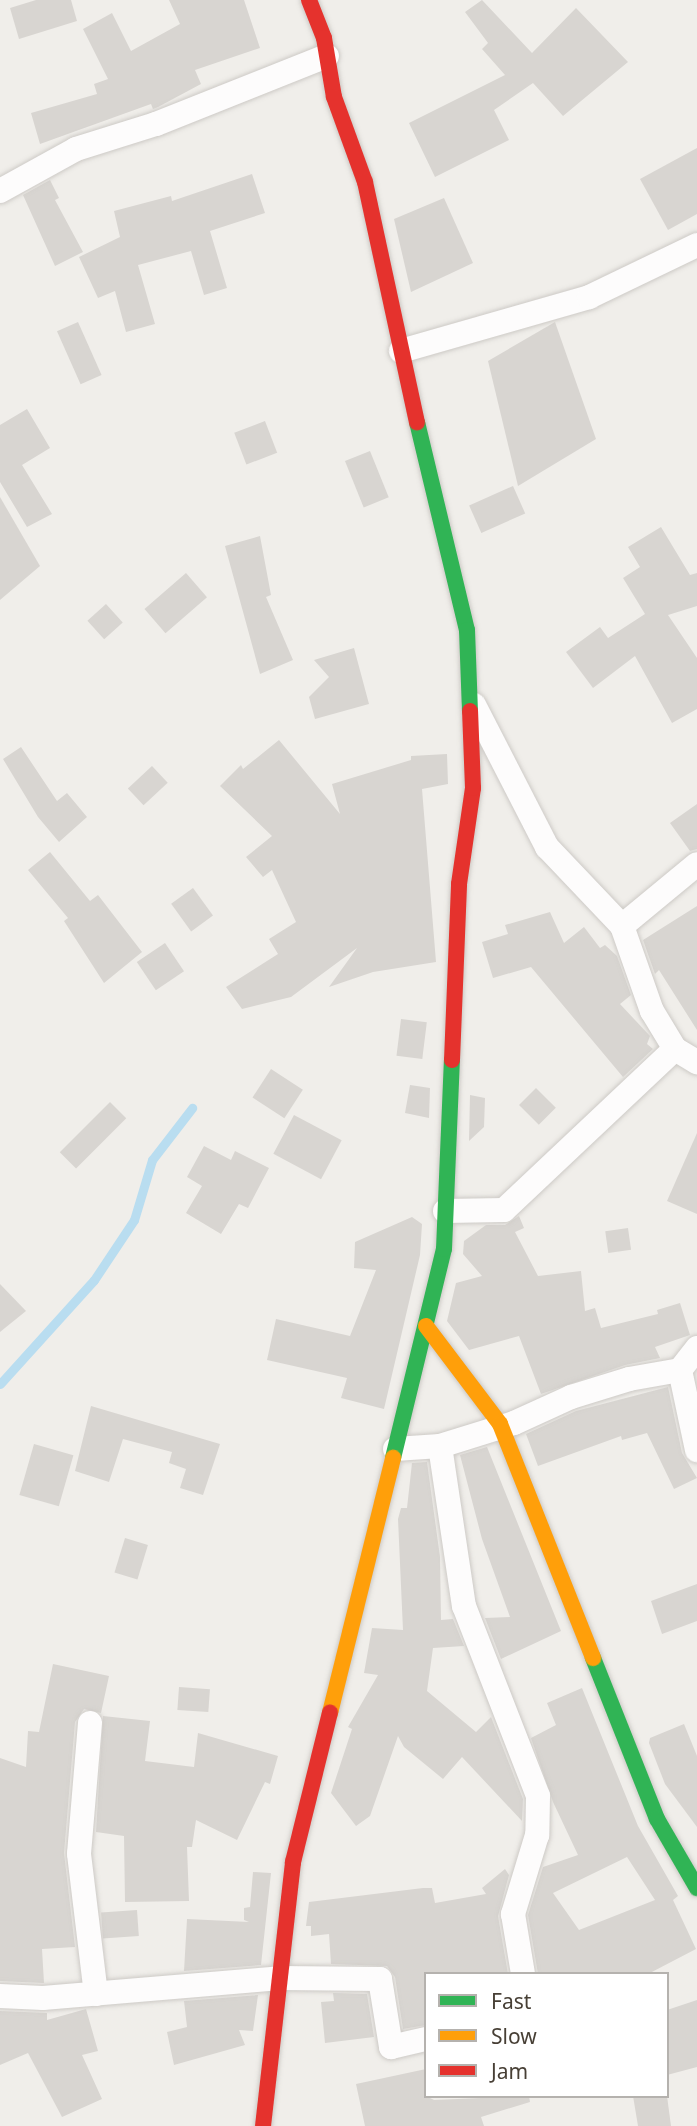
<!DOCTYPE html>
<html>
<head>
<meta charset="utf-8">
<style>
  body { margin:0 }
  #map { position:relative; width:697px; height:2126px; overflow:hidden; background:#f0eeea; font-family:"Noto Sans",sans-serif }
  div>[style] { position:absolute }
  .stream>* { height:9px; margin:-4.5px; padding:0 4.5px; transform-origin:4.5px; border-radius:4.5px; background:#b9ddf0 }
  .building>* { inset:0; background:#d8d5d1; transform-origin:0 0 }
  .roads { filter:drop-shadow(0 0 2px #cdcac6) drop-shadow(0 0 2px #cdcac6) }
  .street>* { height:24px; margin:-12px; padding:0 12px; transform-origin:12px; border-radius:12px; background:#fdfcfc }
  .fast>* { height:16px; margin:-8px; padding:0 8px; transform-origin:8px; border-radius:8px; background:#30b455 }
  .slow>* { height:16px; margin:-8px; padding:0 8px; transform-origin:8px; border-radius:8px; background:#ff9f0a }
  .jam>* { height:16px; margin:-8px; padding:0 8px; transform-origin:8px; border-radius:8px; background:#e5322d }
  span { translate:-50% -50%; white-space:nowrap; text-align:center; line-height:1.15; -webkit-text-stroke:6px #fff; paint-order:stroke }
  .legend { position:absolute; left:424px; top:1972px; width:245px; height:126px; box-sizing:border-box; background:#fff; border:2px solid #b5b2ae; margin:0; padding:9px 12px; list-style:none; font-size:21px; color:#473f35 }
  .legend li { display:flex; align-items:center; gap:14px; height:35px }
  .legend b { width:35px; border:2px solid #b5b2ae }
</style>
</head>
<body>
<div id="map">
  <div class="stream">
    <div style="left:0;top:1384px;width:140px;rotate:-47.9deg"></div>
    <div style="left:94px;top:1280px;width:72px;rotate:-56.3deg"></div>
    <div style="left:134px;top:1220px;width:63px;rotate:-73.3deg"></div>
    <div style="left:152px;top:1160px;width:66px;rotate:-52.4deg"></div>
  </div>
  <div class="building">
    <div style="clip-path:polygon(36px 0,71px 0,77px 21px,19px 39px,10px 8px)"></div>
    <div style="clip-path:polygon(169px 0,244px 0,260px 48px,195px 70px,201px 84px,158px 107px,153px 109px,151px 104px,40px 144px,31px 113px,97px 94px,94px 84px,108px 79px,83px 29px,112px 13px,131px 51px,180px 24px)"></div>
    <div style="clip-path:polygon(482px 0,532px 53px,576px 8px,628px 62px,563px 116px,533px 83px,494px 110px,509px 140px,435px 177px,409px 123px,505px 75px,482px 49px,488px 43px,465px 12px)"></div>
    <div style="clip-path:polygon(697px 148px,697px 214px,668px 230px,640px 179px)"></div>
    <div style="clip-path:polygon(252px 174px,265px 213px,210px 231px,227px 288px,204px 295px,191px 251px,138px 265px,155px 324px,126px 332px,115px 291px,98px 298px,79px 257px,120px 237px,114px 211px,171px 196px,172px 201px)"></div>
    <div style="clip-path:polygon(50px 180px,59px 198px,55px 200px,83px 252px,55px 266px,23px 195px)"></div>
    <div style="clip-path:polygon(444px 198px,473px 263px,411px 292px,394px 219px)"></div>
    <div style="left:78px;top:322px;width:58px;height:23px;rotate:66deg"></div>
    <div style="clip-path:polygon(555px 322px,596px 439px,518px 486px,488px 361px)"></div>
    <div style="clip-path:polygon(27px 409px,50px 448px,22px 465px,52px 514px,27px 527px,0 482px,0 425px)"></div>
    <div style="left:265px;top:421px;width:34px;height:33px;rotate:69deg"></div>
    <div style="left:370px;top:451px;width:50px;height:27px;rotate:68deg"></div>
    <div style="left:513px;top:486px;width:30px;height:48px;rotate:66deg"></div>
    <div style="clip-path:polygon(0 497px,40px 566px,0 600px)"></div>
    <div style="clip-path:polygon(661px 527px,690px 575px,697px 573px,697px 606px,668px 615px,697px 658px,697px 709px,672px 723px,635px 656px,593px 688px,566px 652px,600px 627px,608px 638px,645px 614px,623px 578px,640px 567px,628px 547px)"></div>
    <div style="clip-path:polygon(260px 536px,271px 595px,266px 597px,293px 660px,260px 674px,225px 546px)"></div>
    <div style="left:186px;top:573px;width:32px;height:55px;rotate:49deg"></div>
    <div style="left:106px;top:604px;width:25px;height:25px;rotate:48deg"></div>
    <div style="clip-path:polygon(354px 648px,369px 704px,315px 719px,309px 697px,329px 677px,314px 660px)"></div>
    <div style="clip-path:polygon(279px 740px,340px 814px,332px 784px,411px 760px,411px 756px,447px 754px,448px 784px,422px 789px,436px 962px,373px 972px,329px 987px,357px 948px,291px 997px,242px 1009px,226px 987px,278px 954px,269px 939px,296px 922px,272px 870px,263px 877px,246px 857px,272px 836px,220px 786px,241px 765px,243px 769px)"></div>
    <div style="clip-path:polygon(21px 747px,57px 801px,67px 793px,87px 817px,59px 842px,38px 817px,3px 759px)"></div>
    <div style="left:152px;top:766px;width:23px;height:33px;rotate:47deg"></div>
    <div style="clip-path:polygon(697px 804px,697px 849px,690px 851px,670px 823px)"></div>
    <div style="clip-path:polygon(50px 852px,90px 901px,98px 895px,142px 952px,104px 983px,64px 921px,68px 918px,28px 870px)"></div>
    <div style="left:193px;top:888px;width:34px;height:27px;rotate:54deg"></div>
    <div style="clip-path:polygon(697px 906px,697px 1030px,659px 970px,655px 974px,643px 940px)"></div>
    <div style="clip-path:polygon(550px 912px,564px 943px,584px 927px,600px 948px,605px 945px,617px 956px,631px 995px,620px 1004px,650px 1036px,647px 1044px,653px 1049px,623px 1077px,531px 967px,493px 978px,482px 942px,508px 934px,505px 925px)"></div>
    <div style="left:165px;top:943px;width:34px;height:34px;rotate:56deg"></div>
    <div style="left:401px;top:1019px;width:26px;height:37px;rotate:7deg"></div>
    <div style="left:271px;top:1069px;width:38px;height:34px;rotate:33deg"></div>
    <div style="clip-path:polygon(410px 1085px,430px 1088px,429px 1118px,405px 1113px)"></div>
    <div style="left:536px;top:1088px;width:28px;height:24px;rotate:45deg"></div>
    <div style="clip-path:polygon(470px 1095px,485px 1098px,484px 1127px,469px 1141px)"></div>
    <div style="left:110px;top:1102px;width:23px;height:71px;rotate:45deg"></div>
    <div style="left:294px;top:1115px;width:54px;height:44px;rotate:28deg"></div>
    <div style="clip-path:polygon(697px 1133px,697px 1214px,667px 1201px)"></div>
    <div style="clip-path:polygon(204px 1146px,231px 1160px,235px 1151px,269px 1168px,248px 1208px,239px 1204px,221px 1234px,186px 1213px,202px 1186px,187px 1177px)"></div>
    <div style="clip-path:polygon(519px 1216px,524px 1228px,515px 1232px,538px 1276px,581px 1271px,585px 1311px,595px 1308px,601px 1328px,658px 1314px,657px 1310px,680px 1303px,690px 1335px,655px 1347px,660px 1358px,625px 1365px,541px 1394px,519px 1336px,469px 1350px,447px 1321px,456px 1283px,482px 1276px,463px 1254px,464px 1241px,486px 1225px,505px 1225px)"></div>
    <div style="clip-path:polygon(412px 1217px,422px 1224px,420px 1255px,384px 1409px,341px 1398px,347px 1378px,267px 1360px,276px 1319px,350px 1336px,376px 1270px,354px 1268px,355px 1242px)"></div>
    <div style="left:628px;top:1228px;width:22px;height:23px;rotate:82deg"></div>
    <div style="clip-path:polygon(0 1284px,26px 1311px,0 1332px)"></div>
    <div style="clip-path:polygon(668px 1387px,682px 1453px,697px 1478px,674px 1489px,647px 1433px,622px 1440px,621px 1436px,538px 1466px,526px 1434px,576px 1411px)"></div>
    <div style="clip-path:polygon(91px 1406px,220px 1444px,203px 1495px,180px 1488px,186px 1469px,169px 1463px,172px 1452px,123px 1439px,109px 1482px,75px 1471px)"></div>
    <div style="left:34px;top:1444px;width:41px;height:53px;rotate:16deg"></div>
    <div style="clip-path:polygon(487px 1447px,561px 1631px,501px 1659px,485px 1618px,510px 1617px,482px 1539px,460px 1455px)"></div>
    <div style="clip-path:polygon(427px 1462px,440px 1557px,441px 1620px,453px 1619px,464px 1646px,433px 1648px,427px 1691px,476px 1732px,491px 1717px,523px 1799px,522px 1821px,462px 1757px,443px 1779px,404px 1747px,398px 1736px,370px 1816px,356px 1826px,331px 1793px,352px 1729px,348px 1727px,378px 1675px,364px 1673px,372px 1628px,403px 1630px,398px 1519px,401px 1508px,407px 1508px,412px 1463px)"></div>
    <div style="left:125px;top:1538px;width:24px;height:36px;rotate:17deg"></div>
    <div style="clip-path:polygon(697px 1584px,697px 1621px,662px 1634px,651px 1601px)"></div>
    <div style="clip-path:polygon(53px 1664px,109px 1676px,101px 1713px,84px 1709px,75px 1722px,64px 1853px,75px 1947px,42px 1949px,44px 1983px,0 1981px,0 1758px,26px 1767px,28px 1731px,39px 1732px)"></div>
    <div style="left:179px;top:1687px;width:31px;height:23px;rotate:4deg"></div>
    <div style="clip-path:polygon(evenodd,582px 1688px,638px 1826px,678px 1896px,673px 1900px,696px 1949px,648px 1974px,538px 1974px,528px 1915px,543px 1867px,578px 1855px,553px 1802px,531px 1738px,556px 1725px,547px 1703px,582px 1688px,627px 1857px,655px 1900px,579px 1930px,553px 1893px,627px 1857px)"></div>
    <div style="clip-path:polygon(103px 1716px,150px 1721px,145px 1761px,194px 1767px,198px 1733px,278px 1756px,270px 1784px,265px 1782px,237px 1840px,196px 1820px,192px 1847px,187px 1847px,189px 1901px,125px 1902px,124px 1836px,96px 1832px)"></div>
    <div style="clip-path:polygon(684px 1724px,697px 1756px,697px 1827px,665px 1784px,649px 1743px,650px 1738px)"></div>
    <div style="clip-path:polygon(505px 1869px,509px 1875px,498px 1916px,508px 1974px,426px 1974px,426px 2025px,403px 2029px,395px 1977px,387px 1966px,331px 1964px,329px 1934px,311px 1936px,311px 1926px,306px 1926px,309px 1902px,423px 1888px,432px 1888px,435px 1903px,486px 1894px,482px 1888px)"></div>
    <div style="clip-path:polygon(253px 1872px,271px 1873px,261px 1965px,184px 1971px,187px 1919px,249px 1922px,244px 1920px,244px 1908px,250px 1907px)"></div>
    <div style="left:137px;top:1910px;width:26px;height:36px;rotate:86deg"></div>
    <div style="clip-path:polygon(333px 1993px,367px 1994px,374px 2037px,325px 2043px,321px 2002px,334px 2001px)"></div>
    <div style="clip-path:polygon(258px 1995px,253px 2031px,239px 2030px,245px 2045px,174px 2065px,167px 2032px,187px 2027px,184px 2001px)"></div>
    <div style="clip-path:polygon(697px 2000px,697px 2067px,667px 2075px,667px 2010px)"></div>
    <div style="clip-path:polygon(86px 2009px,98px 2051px,82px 2055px,102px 2099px,62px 2117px,28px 2053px,0 2065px,0 2011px,47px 2013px,47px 2020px)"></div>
    <div style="clip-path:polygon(426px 2069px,426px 2096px,434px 2100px,529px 2096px,530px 2102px,481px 2117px,484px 2126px,365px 2126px,356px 2084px)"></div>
    <div style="clip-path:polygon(633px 2096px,667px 2096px,671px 2126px,638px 2126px)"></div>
  </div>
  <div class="roads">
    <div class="street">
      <div style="left:0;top:191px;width:87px;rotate:-28.9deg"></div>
      <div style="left:76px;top:149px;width:84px;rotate:-17.4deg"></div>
      <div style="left:156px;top:124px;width:184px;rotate:-21.7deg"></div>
      <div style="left:401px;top:351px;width:196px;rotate:-16deg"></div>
      <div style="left:589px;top:297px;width:120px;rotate:-25.7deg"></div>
      <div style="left:474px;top:705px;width:160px;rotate:62.8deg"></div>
      <div style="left:547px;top:847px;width:109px;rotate:46.5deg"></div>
      <div style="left:622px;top:926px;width:90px;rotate:70.6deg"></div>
      <div style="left:652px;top:1011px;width:44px;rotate:58.8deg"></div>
      <div style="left:675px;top:1049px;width:26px;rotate:31deg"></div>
      <div style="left:622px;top:926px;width:97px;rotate:-39.6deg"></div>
      <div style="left:445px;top:1211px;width:59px;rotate:-1deg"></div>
      <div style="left:504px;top:1210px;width:235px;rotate:-43.3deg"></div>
      <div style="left:680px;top:1370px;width:82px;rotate:78deg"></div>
      <div style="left:440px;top:1446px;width:162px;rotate:81.5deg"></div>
      <div style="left:464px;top:1606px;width:204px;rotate:68.7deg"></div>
      <div style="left:538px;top:1796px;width:39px;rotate:91deg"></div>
      <div style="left:537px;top:1835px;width:83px;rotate:106.9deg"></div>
      <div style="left:513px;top:1914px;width:61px;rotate:80.5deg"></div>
      <div style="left:395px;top:1449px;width:45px;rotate:-3.8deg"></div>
      <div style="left:440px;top:1446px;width:77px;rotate:-17.3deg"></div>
      <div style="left:514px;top:1423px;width:63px;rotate:-24.5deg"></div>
      <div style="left:571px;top:1397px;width:61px;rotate:-17.2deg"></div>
      <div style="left:629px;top:1379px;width:52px;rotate:-10deg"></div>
      <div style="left:680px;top:1370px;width:28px;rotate:-52deg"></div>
      <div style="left:90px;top:1723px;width:131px;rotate:94.8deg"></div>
      <div style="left:79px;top:1854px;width:141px;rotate:83.1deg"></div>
      <div style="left:0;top:1996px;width:43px;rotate:2.7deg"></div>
      <div style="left:43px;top:1998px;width:238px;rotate:-4.8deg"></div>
      <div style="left:280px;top:1978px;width:100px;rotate:0.6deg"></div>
      <div style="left:380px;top:1979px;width:69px;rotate:80.8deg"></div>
      <div style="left:391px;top:2047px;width:36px;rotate:-13deg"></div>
    </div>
    <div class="fast">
      <div style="left:417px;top:422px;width:214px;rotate:76.5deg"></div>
      <div style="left:467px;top:630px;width:81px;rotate:87.9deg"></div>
      <div style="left:393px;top:1458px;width:215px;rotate:-76.3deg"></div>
      <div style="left:444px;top:1249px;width:189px;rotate:-87.6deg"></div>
      <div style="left:593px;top:1658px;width:173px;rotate:68.3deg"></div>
      <div style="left:657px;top:1819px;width:80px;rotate:59.9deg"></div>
    </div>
    <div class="slow">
      <div style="left:426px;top:1326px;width:123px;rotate:52.9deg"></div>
      <div style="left:500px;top:1424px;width:252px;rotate:68.3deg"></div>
      <div style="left:330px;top:1713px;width:263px;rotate:-76.1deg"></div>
    </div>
    <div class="jam">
      <div style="left:309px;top:0;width:41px;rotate:68.5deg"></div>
      <div style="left:324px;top:38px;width:60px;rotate:80.4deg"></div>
      <div style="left:334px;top:97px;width:90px;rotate:70deg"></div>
      <div style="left:365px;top:182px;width:246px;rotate:77.8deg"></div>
      <div style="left:452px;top:1060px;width:176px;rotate:-87.7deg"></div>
      <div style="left:459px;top:884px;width:97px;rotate:-81.7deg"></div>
      <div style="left:473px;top:788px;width:77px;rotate:-92.2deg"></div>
      <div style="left:263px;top:2126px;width:266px;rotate:-83.5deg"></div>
      <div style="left:293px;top:1862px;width:154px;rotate:-76.1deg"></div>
    </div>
  </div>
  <ul class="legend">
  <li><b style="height:9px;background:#30b455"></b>Fast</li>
  <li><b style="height:9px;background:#ff9f0a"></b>Slow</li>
  <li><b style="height:9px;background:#e5322d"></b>Jam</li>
  </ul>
</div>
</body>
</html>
